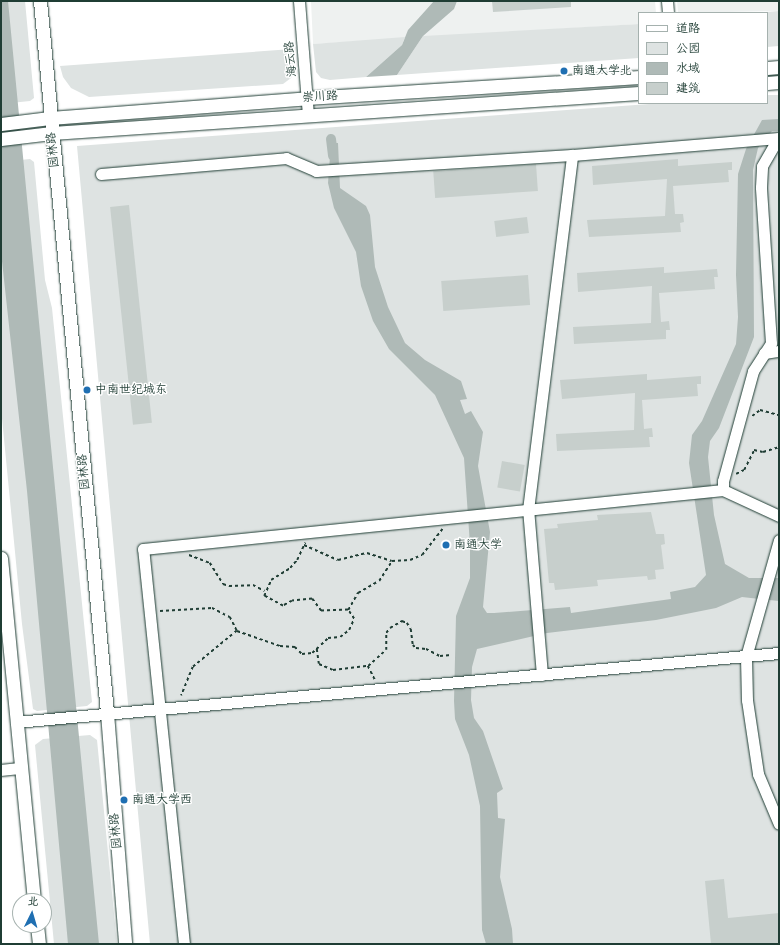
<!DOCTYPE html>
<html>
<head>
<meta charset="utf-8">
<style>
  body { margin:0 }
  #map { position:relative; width:780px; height:945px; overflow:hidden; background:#fff; font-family:"Balsamiq Sans","LXGW WenKai TC",sans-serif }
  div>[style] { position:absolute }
  .built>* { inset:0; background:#eef1f0 }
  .green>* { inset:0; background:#dee3e2 }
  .water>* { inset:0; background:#afbab7 }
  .canal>* { height:10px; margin:-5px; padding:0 5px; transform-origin:5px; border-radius:5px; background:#afbab7 }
  .building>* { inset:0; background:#c7cfcc; transform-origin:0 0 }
  .path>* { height:1.5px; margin-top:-0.75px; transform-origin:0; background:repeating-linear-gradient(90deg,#1f3d34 0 3px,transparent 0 6px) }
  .roads { filter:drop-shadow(0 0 1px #1f3d34) drop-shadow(0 0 1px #1f3d34) }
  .minor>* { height:11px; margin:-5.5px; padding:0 5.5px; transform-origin:5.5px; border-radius:5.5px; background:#fff }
  .major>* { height:13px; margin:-6.5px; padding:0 6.5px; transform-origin:6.5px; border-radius:6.5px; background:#fff }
  .dots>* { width:11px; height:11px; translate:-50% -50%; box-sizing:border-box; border:2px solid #fff; border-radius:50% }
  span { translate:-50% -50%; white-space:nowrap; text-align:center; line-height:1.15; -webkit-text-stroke:3px #fff; paint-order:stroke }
  .street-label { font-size:12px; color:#1f3d34 }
  .poi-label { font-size:12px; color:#1f3d34 }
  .left { translate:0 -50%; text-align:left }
  .frame { position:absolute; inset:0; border:2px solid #1f3d34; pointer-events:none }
  .legend { position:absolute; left:638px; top:12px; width:130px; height:92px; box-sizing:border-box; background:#fff; border:1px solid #a5b1ae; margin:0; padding:5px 7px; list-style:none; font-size:12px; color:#1f3d34 }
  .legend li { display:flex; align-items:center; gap:8px; height:20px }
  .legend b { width:20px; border:1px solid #a5b1ae }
  .north { position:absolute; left:12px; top:893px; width:40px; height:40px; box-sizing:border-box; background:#fff; border:1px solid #a5b1ae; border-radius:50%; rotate:5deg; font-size:11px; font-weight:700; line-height:16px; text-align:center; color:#1f3d34 }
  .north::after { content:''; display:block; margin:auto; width:14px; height:18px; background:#1f6fb2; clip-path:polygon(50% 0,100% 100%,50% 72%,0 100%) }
</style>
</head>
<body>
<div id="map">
  <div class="built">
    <div style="clip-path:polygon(311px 1px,655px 1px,656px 13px,639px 13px,639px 24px,313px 44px)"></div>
    <div style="clip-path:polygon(677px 1px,779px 1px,779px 11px,678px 13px)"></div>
  </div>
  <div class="green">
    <div style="clip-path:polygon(1px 1px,25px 1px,34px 98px,30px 101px,1px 104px)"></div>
    <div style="clip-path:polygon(779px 11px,779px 46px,767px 47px,767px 13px,750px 13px)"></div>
    <div style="clip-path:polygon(639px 24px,639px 58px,397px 75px,423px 36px)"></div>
    <div style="clip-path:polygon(405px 37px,402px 45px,366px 77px,330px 80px,321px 78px,316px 72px,313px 44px)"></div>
    <div style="clip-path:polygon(292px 49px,294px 71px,291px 78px,283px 84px,89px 97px,71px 88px,63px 77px,60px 66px)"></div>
    <div style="clip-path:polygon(767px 95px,779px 95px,779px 944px,150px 944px,77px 146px,663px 103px,767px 103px)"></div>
    <div style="clip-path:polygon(30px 159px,34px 162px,45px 280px,52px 308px,92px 702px,87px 706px,37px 711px,33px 709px,22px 624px,1px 408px,1px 162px)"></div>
    <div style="clip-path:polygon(90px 735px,97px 740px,117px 944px,54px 944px,35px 745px,43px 739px)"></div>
  </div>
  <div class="water">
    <div style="clip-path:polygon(1px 1px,8px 1px,99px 944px,68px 944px,27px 491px,1px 252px)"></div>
    <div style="clip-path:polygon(434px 1px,457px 1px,454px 9px,423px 36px,397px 75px,366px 77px,402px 45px,408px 30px)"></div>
    <div style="clip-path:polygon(779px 119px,779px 131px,772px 131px,758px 148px,753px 170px,754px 337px,719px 428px,710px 441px,708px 457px,714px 515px,725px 564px,749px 578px,779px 578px,779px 601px,742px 597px,716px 608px,656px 620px,547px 633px,477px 649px,472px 667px,471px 700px,474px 718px,483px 731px,503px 789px,497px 793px,498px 818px,505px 819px,500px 877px,512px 929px,513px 944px,486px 944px,482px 930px,480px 806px,469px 755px,455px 719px,454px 701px,456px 616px,470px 578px,470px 545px,464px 458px,435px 395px,389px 349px,373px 321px,361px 286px,356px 252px,334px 208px,328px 183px,331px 143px,338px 143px,340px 188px,366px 206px,370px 215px,375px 267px,388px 307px,405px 343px,425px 360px,461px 381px,467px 399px,460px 400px,465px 414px,471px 411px,483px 432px,478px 466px,490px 532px,483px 607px,487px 613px,494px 613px,570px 607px,571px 613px,671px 599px,670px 592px,695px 587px,706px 575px,689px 463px,692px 435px,702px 421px,736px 344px,738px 317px,736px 275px,738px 174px,746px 149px,762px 120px)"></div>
  </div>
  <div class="canal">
    <div style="left:331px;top:139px;width:17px;rotate:83deg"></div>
  </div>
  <div class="building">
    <div style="clip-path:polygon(492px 1px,571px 1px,571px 7px,493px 12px)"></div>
    <div style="clip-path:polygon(678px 159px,678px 166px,732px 162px,732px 170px,728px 170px,729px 182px,673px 186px,675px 214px,683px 214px,684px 222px,680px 223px,681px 232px,589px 237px,587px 220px,665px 216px,667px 179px,593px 185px,592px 166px)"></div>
    <div style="left:536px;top:164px;width:27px;height:103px;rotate:86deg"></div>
    <div style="left:129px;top:205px;width:219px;height:19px;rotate:84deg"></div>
    <div style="left:527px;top:217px;width:16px;height:33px;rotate:83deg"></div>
    <div style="clip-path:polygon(664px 267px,664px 273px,717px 269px,718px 277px,714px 277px,715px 289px,659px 293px,661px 322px,669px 321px,670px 330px,666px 330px,666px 339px,574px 344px,573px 327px,651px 323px,652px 286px,578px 292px,577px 273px)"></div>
    <div style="left:528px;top:275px;width:30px;height:87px;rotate:86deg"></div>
    <div style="clip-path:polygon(647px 374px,647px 380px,701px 376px,701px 384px,697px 384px,698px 396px,642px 400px,644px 429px,652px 428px,653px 437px,649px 437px,650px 447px,557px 451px,556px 434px,634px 430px,635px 393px,562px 399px,560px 380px)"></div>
    <div style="left:502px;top:461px;width:23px;height:27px;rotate:10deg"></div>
    <div style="clip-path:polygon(651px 512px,656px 534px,664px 534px,665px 544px,661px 545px,664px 569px,655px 570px,656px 579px,648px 580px,647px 576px,597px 580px,598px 586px,555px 590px,554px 583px,549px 583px,544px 529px,558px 528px,557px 524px,598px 520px,597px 515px)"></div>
    <div style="clip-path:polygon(724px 879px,728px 918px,779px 913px,779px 943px,711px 944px,705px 881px)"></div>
  </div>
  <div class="path">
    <div style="left:752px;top:416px;width:10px;rotate:-37deg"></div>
    <div style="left:760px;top:410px;width:20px;rotate:15deg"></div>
    <div style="left:736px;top:474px;width:9px;rotate:-27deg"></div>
    <div style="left:744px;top:470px;width:22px;rotate:-63deg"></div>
    <div style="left:754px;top:450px;width:9px;rotate:13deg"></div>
    <div style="left:763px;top:452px;width:17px;rotate:-17deg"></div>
    <div style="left:304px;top:545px;width:37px;rotate:24deg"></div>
    <div style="left:338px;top:560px;width:30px;rotate:-14deg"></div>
    <div style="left:367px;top:553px;width:26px;rotate:18deg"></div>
    <div style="left:392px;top:561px;width:18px;rotate:-3deg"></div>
    <div style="left:410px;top:560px;width:13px;rotate:-23deg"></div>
    <div style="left:422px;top:555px;width:33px;rotate:-52deg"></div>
    <div style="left:189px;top:555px;width:22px;rotate:21deg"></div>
    <div style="left:210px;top:563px;width:25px;rotate:58deg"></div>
    <div style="left:223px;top:584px;width:6px;rotate:18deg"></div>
    <div style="left:229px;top:586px;width:24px;rotate:-2deg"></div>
    <div style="left:253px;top:585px;width:13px;rotate:27deg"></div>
    <div style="left:348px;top:610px;width:20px;rotate:-60deg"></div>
    <div style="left:358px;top:593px;width:24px;rotate:-30deg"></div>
    <div style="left:379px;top:581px;width:24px;rotate:-57deg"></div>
    <div style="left:160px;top:611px;width:52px;rotate:-3.3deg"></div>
    <div style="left:212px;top:608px;width:20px;rotate:27deg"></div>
    <div style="left:230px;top:617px;width:16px;rotate:63deg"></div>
    <div style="left:237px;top:631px;width:57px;rotate:140.7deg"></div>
    <div style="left:193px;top:667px;width:31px;rotate:112deg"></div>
    <div style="left:237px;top:631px;width:46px;rotate:19.2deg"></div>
    <div style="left:280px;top:646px;width:15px;rotate:4deg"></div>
    <div style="left:295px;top:647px;width:10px;rotate:45deg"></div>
    <div style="left:302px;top:654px;width:10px;rotate:-6deg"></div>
    <div style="left:312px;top:653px;width:22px;rotate:-43deg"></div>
    <div style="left:328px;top:638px;width:12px;rotate:-5deg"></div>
    <div style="left:340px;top:637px;width:11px;rotate:-38deg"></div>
    <div style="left:349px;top:630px;width:12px;rotate:-66deg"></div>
    <div style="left:354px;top:619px;width:11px;rotate:-124deg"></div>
    <div style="left:348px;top:610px;width:27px;rotate:178deg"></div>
    <div style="left:321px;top:611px;width:15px;rotate:-127deg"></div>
    <div style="left:312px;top:599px;width:20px;rotate:174deg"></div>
    <div style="left:292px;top:601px;width:10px;rotate:151deg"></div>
    <div style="left:283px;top:606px;width:21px;rotate:-152deg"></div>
    <div style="left:264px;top:596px;width:17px;rotate:-66deg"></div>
    <div style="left:271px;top:580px;width:22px;rotate:-32deg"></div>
    <div style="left:290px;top:568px;width:11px;rotate:-49deg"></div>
    <div style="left:297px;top:560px;width:19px;rotate:-65deg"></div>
    <div style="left:317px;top:649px;width:15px;rotate:82deg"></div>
    <div style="left:319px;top:664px;width:15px;rotate:23deg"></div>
    <div style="left:333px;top:670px;width:35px;rotate:-7deg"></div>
    <div style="left:368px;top:666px;width:24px;rotate:-42deg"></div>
    <div style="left:386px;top:650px;width:17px;rotate:-90deg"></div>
    <div style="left:386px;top:633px;width:6px;rotate:-51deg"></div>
    <div style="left:390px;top:628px;width:14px;rotate:-30deg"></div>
    <div style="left:402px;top:621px;width:5px;rotate:22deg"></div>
    <div style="left:407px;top:623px;width:7px;rotate:56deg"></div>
    <div style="left:411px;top:629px;width:16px;rotate:83deg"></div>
    <div style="left:413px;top:645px;width:4px;rotate:45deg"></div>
    <div style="left:416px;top:648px;width:10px;rotate:6deg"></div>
    <div style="left:426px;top:649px;width:16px;rotate:27deg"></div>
    <div style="left:440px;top:656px;width:11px;rotate:-5deg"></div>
    <div style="left:368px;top:666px;width:16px;rotate:63deg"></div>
  </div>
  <div class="roads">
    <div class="minor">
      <div style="left:299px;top:1px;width:114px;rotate:85.5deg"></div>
      <div style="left:667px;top:1px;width:12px;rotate:85deg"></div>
      <div style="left:101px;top:174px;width:186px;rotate:-4.9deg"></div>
      <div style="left:286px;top:158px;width:33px;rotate:23deg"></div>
      <div style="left:316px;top:171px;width:256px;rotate:-3.6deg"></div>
      <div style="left:572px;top:155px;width:208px;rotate:-4.7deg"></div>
      <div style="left:764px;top:353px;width:15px;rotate:-8deg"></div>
      <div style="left:723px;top:490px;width:9px;rotate:-90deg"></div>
      <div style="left:723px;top:481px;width:114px;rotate:-74.7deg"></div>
      <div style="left:753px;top:371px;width:33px;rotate:-57deg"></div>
      <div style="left:771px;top:343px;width:156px;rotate:-93.7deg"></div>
      <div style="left:761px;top:187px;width:21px;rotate:-87deg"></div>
      <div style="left:762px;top:166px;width:32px;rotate:-60deg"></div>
      <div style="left:779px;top:540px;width:122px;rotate:105.8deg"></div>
      <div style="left:746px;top:657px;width:43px;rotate:88.7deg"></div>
      <div style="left:747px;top:700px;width:75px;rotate:81.5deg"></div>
      <div style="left:758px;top:774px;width:54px;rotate:67.2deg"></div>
      <div style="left:542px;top:675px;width:166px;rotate:-94.8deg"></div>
      <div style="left:528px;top:510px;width:358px;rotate:-82.9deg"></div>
      <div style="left:16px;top:722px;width:766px;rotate:-5.17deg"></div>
      <div style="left:1px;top:770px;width:20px;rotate:-6deg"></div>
      <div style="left:184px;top:944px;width:397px;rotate:-95.9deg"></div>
      <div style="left:143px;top:549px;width:583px;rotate:-5.81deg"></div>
      <div style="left:723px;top:490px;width:62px;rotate:24.9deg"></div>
    </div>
    <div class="major">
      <div style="left:40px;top:1px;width:715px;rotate:84.62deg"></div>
      <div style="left:107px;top:713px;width:232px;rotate:85.5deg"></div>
      <div style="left:767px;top:68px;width:12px;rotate:-5deg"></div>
      <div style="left:767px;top:83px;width:12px;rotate:-5deg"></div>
      <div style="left:1px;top:124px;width:49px;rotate:-7deg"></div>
      <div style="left:50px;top:118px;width:258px;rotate:-4.4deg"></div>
      <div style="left:307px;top:98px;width:333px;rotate:-3.6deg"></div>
      <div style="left:1px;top:139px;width:51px;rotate:-6.7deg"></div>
      <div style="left:52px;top:133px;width:588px;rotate:-3.9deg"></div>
      <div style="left:1px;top:558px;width:345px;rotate:84.5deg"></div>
      <div style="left:37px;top:925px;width:19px;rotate:84deg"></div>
    </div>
  </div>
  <div class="dots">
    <div style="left:564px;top:71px;background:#1f6fb2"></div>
    <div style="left:87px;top:390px;background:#1f6fb2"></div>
    <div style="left:446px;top:545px;background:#1f6fb2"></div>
    <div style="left:124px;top:800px;background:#1f6fb2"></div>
  </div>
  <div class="street-label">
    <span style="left:291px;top:59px;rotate:-95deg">海云路</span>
    <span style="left:320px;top:97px;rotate:-4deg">崇川路</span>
    <span style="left:53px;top:150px;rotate:-96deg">园林路</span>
    <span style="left:84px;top:472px;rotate:-95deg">园林路</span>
    <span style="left:116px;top:831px;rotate:-95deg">园林路</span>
  </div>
  <div class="poi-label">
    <span class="left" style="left:572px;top:71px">南通大学北</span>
    <span class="left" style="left:95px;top:390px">中南世纪城东</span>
    <span class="left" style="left:454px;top:545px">南通大学</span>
    <span class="left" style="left:132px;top:800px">南通大学西</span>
  </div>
  <div class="frame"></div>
  <ul class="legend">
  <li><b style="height:5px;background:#fff"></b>道路</li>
  <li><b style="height:11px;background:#dee3e2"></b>公园</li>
  <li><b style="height:11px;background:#afbab7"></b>水域</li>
  <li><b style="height:11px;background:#c7cfcc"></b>建筑</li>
  </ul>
  <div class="north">北</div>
</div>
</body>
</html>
